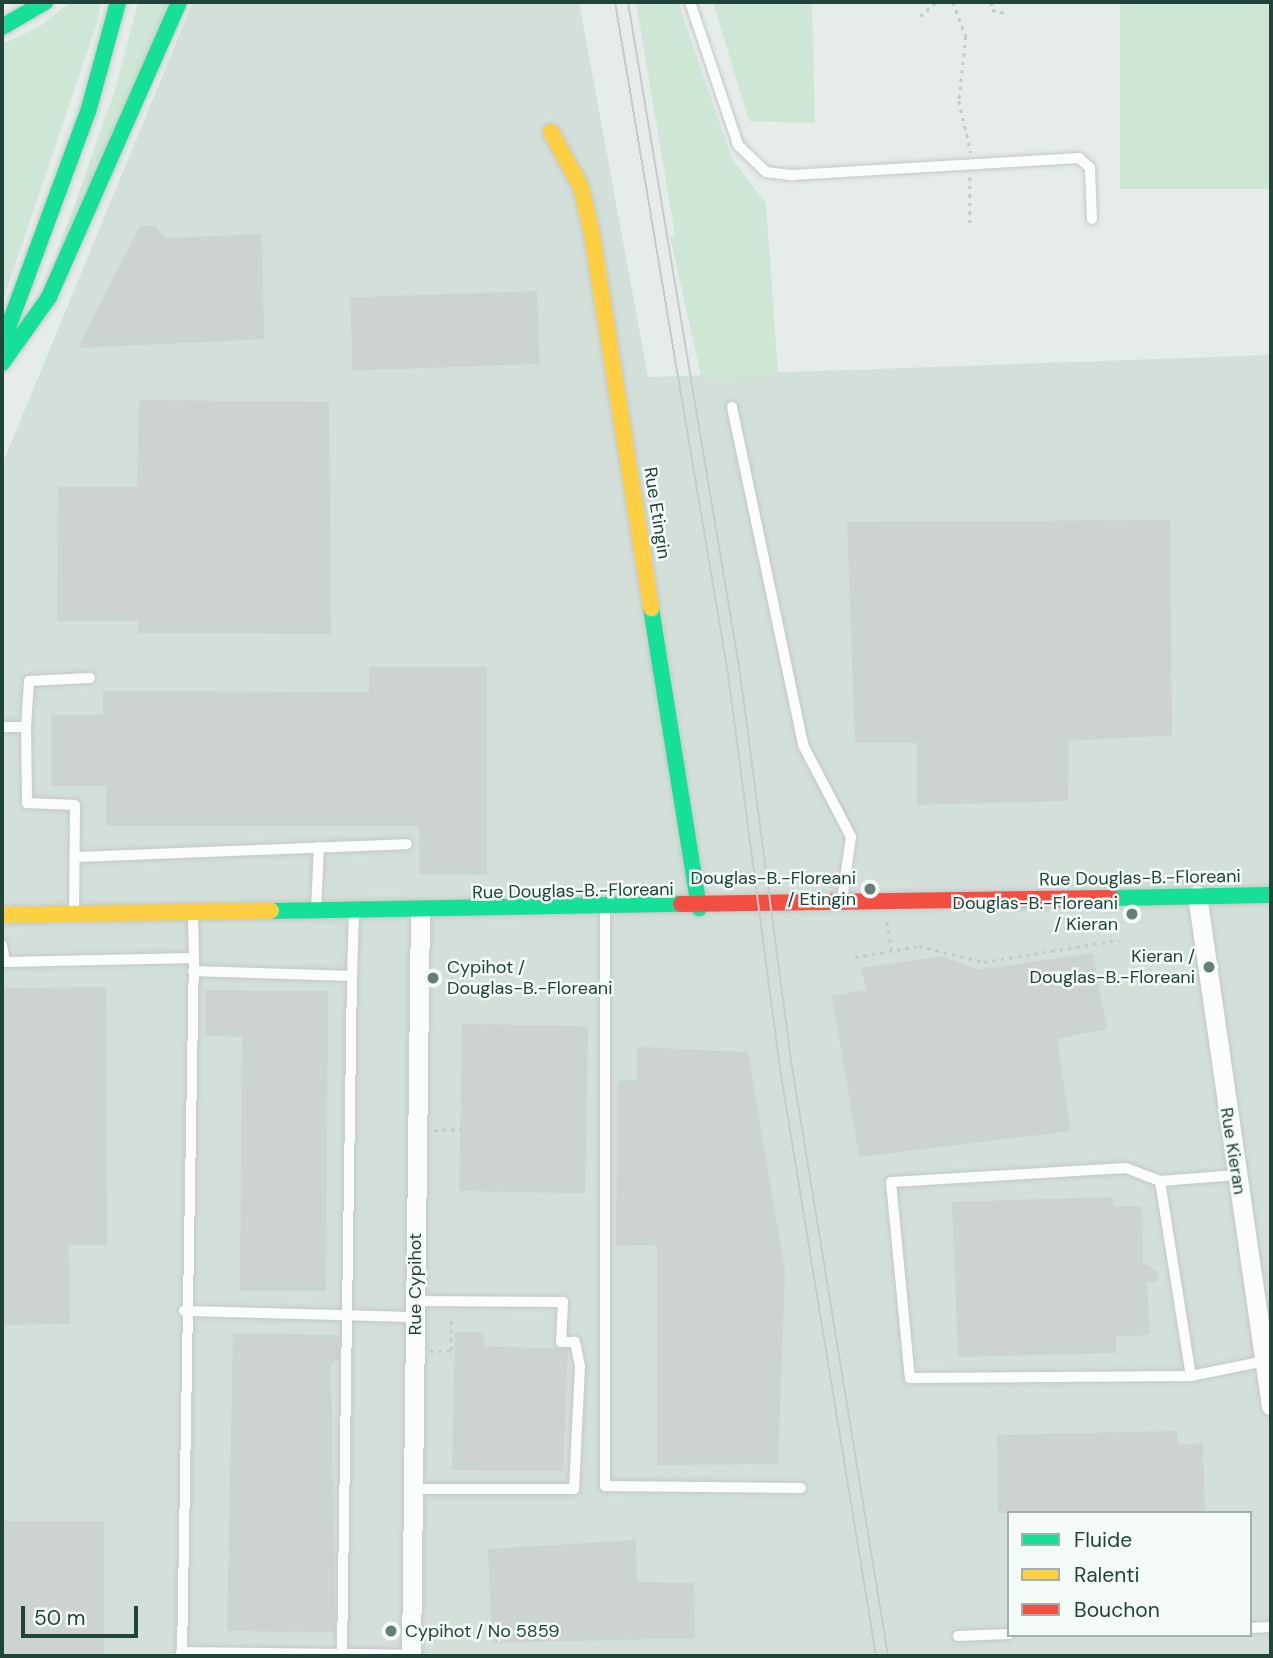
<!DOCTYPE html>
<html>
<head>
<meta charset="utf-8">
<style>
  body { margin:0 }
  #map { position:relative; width:1273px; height:1658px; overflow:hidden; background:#e6ece9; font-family:"DM Sans",sans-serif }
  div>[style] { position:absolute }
  .built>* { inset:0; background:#d3dfd9 }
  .green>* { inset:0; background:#cee6d5; transform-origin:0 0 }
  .building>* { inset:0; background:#ccd3d1; transform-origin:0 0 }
  .path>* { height:2.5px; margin-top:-1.25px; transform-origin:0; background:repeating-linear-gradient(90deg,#c1ccc9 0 3.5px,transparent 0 8.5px) }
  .roads { filter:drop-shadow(0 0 2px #c3c9c7) drop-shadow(0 0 2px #c3c9c7) }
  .lane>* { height:10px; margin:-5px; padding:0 5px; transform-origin:5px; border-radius:5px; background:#fbfcfc }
  .street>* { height:19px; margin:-9.5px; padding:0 9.5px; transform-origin:9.5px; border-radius:9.5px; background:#fbfcfc }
  .fast>* { height:16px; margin:-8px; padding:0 8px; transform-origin:8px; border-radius:8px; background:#16e098 }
  .slow>* { height:16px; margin:-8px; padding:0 8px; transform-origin:8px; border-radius:8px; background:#ffcf43 }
  .jam>* { height:16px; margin:-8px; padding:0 8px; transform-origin:8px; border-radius:8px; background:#f24e42 }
  .tram>* { height:2px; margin:-1px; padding:0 1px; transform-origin:1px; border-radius:1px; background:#c7ccca }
  .dots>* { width:19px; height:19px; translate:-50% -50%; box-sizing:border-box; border:4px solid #f4faf7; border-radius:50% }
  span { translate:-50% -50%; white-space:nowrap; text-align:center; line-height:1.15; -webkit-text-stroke:5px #f4faf7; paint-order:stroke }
  .street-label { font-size:18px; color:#20433a }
  .poi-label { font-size:18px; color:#20433a }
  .right { translate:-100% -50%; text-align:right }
  .left { translate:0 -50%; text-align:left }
  .frame { position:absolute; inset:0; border:4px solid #20433a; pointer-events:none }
  .legend { position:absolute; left:1007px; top:1511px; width:245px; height:126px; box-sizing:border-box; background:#f4faf7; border:2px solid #9fb1ab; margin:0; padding:9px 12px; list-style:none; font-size:21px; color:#20433a }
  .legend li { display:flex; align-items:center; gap:14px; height:35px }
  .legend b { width:35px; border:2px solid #9fb1ab }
  .scale { position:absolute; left:21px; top:1606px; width:117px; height:32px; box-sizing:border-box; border:4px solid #20433a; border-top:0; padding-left:9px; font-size:21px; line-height:24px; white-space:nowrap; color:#20433a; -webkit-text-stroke:5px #f4faf7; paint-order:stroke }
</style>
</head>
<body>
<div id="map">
  <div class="built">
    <div style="clip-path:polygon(evenodd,193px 2px,579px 2px,648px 377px,1271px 355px,1271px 1656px,2px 1656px,2px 465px,193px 2px,1009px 1513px,1250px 1513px,1250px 1635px,1009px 1635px,1009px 1513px)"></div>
  </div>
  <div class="green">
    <div style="clip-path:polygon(71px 2px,101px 2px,97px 23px,2px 303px,2px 44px,39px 27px)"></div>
    <div style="clip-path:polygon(138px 2px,172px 2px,52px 269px,116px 87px)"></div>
    <div style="clip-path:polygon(636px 2px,678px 2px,732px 159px,766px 203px,778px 373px,702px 380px,670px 237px,675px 235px)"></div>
    <div style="clip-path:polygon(713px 2px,838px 2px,812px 3px,815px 123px,749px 121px)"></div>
    <div style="left:1120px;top:2px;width:151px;height:187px"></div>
  </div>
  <div class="building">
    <div style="clip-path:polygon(140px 226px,155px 226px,165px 238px,262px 234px,264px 339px,78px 348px)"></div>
    <div style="left:537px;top:291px;width:73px;height:187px;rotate:88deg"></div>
    <div style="clip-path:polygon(139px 400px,329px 402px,331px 634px,138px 633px,138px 621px,57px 621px,58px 487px,137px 487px)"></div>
    <div style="clip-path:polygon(1170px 520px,1172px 735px,1069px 741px,1068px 801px,917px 805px,917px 743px,855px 743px,847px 522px)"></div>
    <div style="clip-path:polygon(369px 667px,487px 667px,487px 875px,419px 874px,419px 826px,106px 826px,106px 786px,51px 786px,51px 715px,103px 715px,103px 691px,369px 692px)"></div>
    <div style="clip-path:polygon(1093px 953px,1107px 1029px,1057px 1039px,1071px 1131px,859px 1157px,832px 996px,867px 990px,861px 968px,942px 956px,978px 970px)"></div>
    <div style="clip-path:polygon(106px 987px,107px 1245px,69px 1245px,70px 1324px,2px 1325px,2px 988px)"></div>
    <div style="clip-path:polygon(205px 990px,328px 991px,326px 1291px,240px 1291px,242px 1037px,205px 1036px)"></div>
    <div style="left:462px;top:1024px;width:126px;height:167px;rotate:1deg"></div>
    <div style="clip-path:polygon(637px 1047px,748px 1052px,785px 1271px,778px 1464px,657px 1465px,657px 1245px,616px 1246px,618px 1081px,637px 1080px)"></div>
    <div style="clip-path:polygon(1113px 1197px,1113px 1206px,1142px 1206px,1143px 1263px,1158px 1272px,1157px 1282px,1147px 1283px,1150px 1335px,1116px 1336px,1116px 1353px,958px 1357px,952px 1202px)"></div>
    <div style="clip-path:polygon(455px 1332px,483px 1332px,485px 1346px,568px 1349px,563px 1471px,452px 1470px)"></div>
    <div style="clip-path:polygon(233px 1333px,339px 1335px,339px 1357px,331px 1366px,335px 1632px,227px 1631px)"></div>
    <div style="clip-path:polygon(1177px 1431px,1178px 1445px,1203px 1443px,1205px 1513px,998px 1513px,997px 1435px)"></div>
    <div style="left:104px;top:1521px;width:135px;height:100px;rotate:90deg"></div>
    <div style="clip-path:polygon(636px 1540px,637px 1582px,694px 1583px,695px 1638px,492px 1643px,488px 1549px)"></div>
  </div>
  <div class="path">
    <div style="left:953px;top:2px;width:36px;rotate:69deg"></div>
    <div style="left:966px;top:36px;width:65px;rotate:96.1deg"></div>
    <div style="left:959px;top:101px;width:53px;rotate:77deg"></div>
    <div style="left:992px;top:2px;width:8px;rotate:90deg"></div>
    <div style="left:992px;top:10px;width:13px;rotate:13deg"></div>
    <div style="left:920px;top:16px;width:21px;rotate:-41deg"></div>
    <div style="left:970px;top:177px;width:46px;rotate:90deg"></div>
    <div style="left:887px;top:922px;width:28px;rotate:80deg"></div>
    <div style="left:855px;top:957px;width:65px;rotate:-9.8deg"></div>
    <div style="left:919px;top:946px;width:67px;rotate:13.8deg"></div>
    <div style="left:984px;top:962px;width:137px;rotate:-9.3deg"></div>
    <div style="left:434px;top:1130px;width:28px;rotate:-2deg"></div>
    <div style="left:451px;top:1350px;width:35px;rotate:-90deg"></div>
    <div style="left:430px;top:1351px;width:25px;rotate:-2deg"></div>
  </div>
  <div class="roads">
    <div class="lane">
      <div style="left:690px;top:2px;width:151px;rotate:71.4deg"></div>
      <div style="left:738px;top:145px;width:39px;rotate:44deg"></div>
      <div style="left:766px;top:172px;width:26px;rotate:7deg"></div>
      <div style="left:792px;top:175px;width:288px;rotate:-3.4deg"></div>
      <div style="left:1079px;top:158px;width:15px;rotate:42deg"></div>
      <div style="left:1090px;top:168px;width:51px;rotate:87.8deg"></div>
      <div style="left:732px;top:407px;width:345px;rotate:78.1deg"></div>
      <div style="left:803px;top:745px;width:104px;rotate:62.4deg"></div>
      <div style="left:851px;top:837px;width:64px;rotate:98.1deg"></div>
      <div style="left:2px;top:727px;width:24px"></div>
      <div style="left:26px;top:727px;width:46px;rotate:-86.3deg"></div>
      <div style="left:29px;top:681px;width:61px;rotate:-2.8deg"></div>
      <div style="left:26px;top:727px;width:76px;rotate:89.2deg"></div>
      <div style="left:27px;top:803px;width:48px;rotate:2.4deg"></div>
      <div style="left:75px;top:805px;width:107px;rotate:90.5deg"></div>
      <div style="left:75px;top:857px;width:332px;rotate:-2.2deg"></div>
      <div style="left:316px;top:910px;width:63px;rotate:-87.3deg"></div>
      <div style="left:605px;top:910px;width:576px;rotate:90deg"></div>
      <div style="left:605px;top:1486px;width:196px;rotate:0.6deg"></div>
      <div style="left:2px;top:945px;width:17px;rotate:80deg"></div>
      <div style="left:5px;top:962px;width:189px;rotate:-1.2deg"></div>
      <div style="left:194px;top:958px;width:45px;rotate:-91.3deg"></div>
      <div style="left:193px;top:971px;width:159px;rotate:1.8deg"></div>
      <div style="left:352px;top:976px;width:64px;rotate:-88.2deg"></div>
      <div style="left:1237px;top:1175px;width:77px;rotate:175.5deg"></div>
      <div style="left:1160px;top:1181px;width:36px;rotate:-159deg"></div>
      <div style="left:1126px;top:1168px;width:235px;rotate:176.6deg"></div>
      <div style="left:891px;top:1182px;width:197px;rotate:84.5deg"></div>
      <div style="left:910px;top:1378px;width:281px;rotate:-0.4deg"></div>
      <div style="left:1191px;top:1376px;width:76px;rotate:-11.5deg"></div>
      <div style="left:1160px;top:1181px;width:197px;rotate:81deg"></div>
      <div style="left:184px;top:1311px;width:231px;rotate:1.5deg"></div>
      <div style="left:414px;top:1489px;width:160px"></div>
      <div style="left:574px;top:1489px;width:123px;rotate:-87.2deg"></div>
      <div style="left:580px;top:1366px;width:25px;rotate:-102deg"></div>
      <div style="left:575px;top:1342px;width:14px;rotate:180deg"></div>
      <div style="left:561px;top:1342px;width:40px;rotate:-87.1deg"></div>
      <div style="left:563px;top:1302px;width:148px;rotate:-179.6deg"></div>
      <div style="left:1250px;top:1628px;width:21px;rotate:-3deg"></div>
      <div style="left:958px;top:1636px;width:51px;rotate:-2.2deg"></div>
      <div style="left:181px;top:1652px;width:230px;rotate:0.7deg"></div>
      <div style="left:182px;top:1656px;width:698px;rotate:-89.02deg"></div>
      <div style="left:342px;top:1656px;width:680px;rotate:-89.16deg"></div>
    </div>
    <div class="street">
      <div style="left:1197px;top:895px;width:516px;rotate:81.76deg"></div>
      <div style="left:411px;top:1656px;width:744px;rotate:-89.31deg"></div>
    </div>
    <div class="fast">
      <div style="left:2px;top:27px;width:50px;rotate:-30.2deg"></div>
      <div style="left:2px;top:344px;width:247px;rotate:-69.7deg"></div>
      <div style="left:88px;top:112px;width:114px;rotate:-74.7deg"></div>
      <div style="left:2px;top:363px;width:81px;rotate:-54.5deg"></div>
      <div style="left:49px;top:297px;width:322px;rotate:-66.2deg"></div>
      <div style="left:651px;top:608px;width:304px;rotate:80.9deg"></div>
      <div style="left:1112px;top:898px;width:159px;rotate:-1.1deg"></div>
      <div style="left:271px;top:911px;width:410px;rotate:-1deg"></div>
    </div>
    <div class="slow">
      <div style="left:551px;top:132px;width:63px;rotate:61.4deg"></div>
      <div style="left:581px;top:187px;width:48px;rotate:76.8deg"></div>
      <div style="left:592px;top:234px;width:379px;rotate:81deg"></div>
      <div style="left:2px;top:915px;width:269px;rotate:-0.9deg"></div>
    </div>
    <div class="jam">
      <div style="left:681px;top:904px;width:431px;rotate:-0.8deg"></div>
    </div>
  </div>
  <div class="tram">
    <div style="left:615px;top:2px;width:681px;rotate:80.45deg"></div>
    <div style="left:728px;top:674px;width:398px;rotate:82.5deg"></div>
    <div style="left:780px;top:1069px;width:595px;rotate:80.71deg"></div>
    <div style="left:628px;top:2px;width:680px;rotate:80.52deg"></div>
    <div style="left:740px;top:673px;width:397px;rotate:82.5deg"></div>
    <div style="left:792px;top:1067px;width:597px;rotate:80.74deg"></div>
  </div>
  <div class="dots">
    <div style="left:870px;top:889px;background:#657e77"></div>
    <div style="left:1132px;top:914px;background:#657e77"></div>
    <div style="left:1209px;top:967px;background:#657e77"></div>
    <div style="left:433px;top:978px;background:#657e77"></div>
    <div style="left:391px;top:1631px;background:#657e77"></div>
  </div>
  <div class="street-label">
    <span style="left:657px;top:513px;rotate:81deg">Rue Etingin</span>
    <span style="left:1140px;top:878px;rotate:-1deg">Rue Douglas-B.-Floreani</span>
    <span style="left:573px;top:891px;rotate:-1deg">Rue Douglas-B.-Floreani</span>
    <span style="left:1233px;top:1151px;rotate:81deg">Rue Kieran</span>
    <span style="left:415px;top:1284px;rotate:-90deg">Rue Cypihot</span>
  </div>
  <div class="poi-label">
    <span class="right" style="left:856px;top:889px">Douglas-B.-Floreani<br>/ Etingin</span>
    <span class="right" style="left:1118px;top:914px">Douglas-B.-Floreani<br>/ Kieran</span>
    <span class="right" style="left:1195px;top:967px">Kieran /<br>Douglas-B.-Floreani</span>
    <span class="left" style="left:447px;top:978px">Cypihot /<br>Douglas-B.-Floreani</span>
    <span class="left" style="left:405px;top:1631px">Cypihot / No 5859</span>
  </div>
  <div class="frame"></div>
  <ul class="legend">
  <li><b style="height:9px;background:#16e098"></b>Fluide</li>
  <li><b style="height:9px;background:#ffcf43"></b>Ralenti</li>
  <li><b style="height:9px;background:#f24e42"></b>Bouchon</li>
  </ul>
  <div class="scale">50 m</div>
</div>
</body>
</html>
